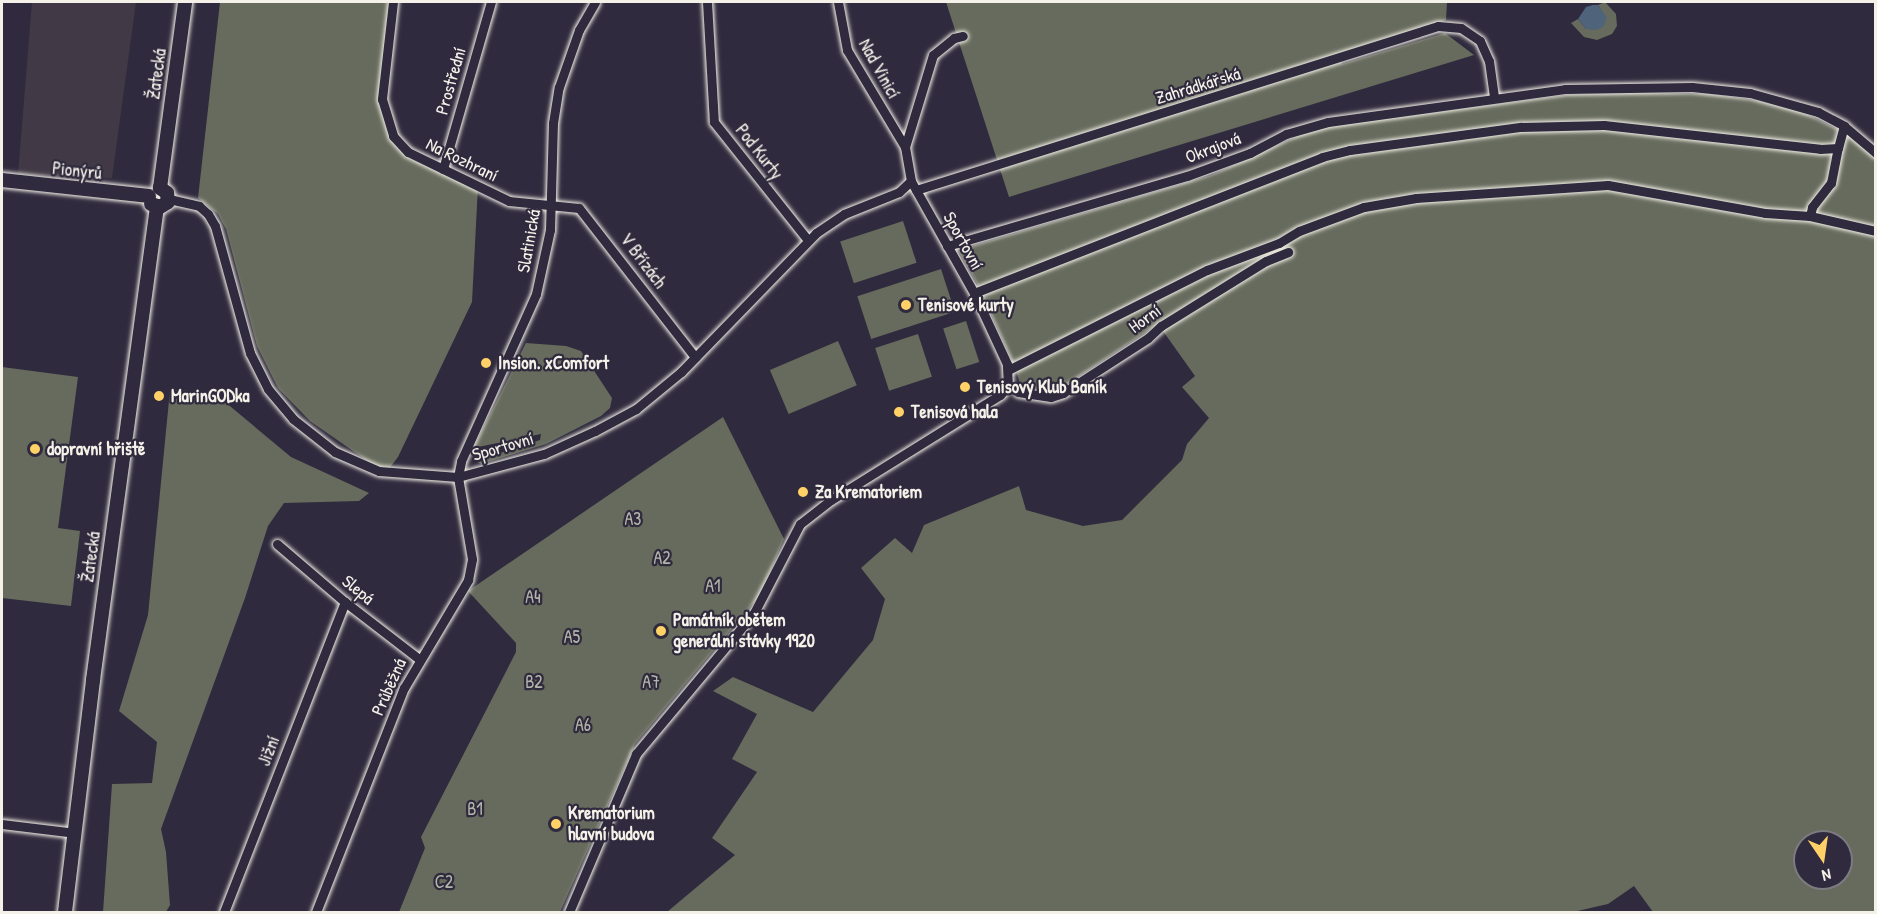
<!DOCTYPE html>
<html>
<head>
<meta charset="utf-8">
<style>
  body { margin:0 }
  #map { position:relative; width:1877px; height:914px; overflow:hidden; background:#2f2a3d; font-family:"Patrick Hand",sans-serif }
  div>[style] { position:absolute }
  .built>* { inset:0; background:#413945 }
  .green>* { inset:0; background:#666b5d; transform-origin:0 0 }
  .water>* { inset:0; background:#4f637a }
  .roads { filter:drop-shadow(0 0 2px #f4f1e8) drop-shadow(0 0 2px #f4f1e8) }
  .street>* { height:9px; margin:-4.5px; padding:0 4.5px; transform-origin:4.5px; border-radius:4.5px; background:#2f2a3d }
  .secondary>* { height:14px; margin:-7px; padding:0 7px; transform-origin:7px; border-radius:7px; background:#2f2a3d }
  .dots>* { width:16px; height:16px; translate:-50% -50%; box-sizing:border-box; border:3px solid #2f2a3d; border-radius:50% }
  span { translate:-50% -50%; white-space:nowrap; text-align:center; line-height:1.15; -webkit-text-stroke:4.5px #2f2a3d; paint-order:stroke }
  .street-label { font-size:18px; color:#f4f1e8 }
  .poi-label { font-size:18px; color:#f4f1e8; font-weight:700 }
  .left { translate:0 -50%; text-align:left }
  .park-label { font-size:18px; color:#b4b5a9 }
  .frame { position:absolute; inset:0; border:3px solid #f4f1e8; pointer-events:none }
  .north { position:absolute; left:1793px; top:830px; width:60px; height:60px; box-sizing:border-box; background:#2f2a3d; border:2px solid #7e7a81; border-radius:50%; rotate:167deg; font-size:16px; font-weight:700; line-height:24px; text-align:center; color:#f4f1e8 }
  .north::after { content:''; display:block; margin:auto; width:21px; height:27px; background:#ffd166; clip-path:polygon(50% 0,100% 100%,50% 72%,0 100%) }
</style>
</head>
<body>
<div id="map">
  <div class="built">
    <div style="clip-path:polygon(32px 2px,136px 2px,112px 178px,18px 174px)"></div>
  </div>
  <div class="green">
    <div style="clip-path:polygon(220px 2px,393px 2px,382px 99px,391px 132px,412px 154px,478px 186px,472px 302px,398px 457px,388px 470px,369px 462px,310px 421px,278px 388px,257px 346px,226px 229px,218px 214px,198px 198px)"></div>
    <div style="clip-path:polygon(946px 2px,1447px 2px,1446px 20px,1339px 54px,1342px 64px,1445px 33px,1474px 55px,1009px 197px)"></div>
    <div style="clip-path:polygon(1605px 2px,1616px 14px,1617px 26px,1612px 34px,1597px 40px,1584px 37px,1571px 23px,1578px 19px,1586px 29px,1606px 18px,1598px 5px)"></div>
    <div style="clip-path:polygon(evenodd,1628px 93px,1708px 94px,1759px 101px,1804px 113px,1847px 134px,1875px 158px,1875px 912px,1653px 912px,1634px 886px,1608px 904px,1573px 912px,667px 912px,735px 855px,712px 838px,757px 772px,732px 759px,757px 714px,713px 691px,733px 677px,813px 712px,873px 640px,885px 599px,861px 568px,895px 538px,912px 553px,924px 525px,1019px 486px,1026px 510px,1083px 526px,1122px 520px,1182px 460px,1187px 444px,1209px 418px,1182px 387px,1195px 376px,1158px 324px,1058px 390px,1021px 387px,1015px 367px,979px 287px,959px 252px,962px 249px,1212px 175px,1305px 133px,1339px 125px,1568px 95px,1628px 93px,1805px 842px,1841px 842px,1841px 878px,1805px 878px,1805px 842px)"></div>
    <div style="left:903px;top:221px;width:44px;height:66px;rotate:72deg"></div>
    <div style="left:941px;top:269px;width:45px;height:88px;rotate:72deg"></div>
    <div style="left:966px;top:321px;width:43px;height:24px;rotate:72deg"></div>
    <div style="left:918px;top:334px;width:45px;height:45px;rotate:72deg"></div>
    <div style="left:838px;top:341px;width:48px;height:74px;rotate:67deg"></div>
    <div style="clip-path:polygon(526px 343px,566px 346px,581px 351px,612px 398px,610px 408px,601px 416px,546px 444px,481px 464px,475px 461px,540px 440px,541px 434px,473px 448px)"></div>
    <div style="clip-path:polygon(2px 367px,78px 377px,58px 528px,80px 531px,71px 606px,2px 598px)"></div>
    <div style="clip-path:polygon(170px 390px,213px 392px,291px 457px,369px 493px,359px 501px,284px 503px,268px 526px,245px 598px,161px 829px,166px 852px,170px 905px,166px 912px,103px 912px,112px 784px,152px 783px,157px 742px,119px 711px,148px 615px)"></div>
    <div style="clip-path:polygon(723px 417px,784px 539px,760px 595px,635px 744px,560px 912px,399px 912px,425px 848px,421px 837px,516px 652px,516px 643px,468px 591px)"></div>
  </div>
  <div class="water">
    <div style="clip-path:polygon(1593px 5px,1598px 5px,1607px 18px,1603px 27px,1596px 30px,1586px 29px,1578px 19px,1586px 7px)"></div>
  </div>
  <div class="roads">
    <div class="street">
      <div style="left:393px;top:2px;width:98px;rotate:96.5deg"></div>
      <div style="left:382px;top:99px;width:39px;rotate:73deg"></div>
      <div style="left:393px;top:136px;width:22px;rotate:47deg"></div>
      <div style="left:408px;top:152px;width:112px;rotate:25.9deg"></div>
      <div style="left:509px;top:201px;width:70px;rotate:5.7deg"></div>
      <div style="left:579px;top:208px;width:189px;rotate:52.1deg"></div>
      <div style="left:707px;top:2px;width:120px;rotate:86.7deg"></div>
      <div style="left:714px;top:122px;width:151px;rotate:51.5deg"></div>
      <div style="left:838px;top:2px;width:49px;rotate:79.4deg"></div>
      <div style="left:847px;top:50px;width:113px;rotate:59.1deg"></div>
      <div style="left:443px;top:169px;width:174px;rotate:-74deg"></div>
      <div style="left:916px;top:190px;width:547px;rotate:-17.44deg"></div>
      <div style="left:1438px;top:26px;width:23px;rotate:5deg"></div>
      <div style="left:1461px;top:28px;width:23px;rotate:34deg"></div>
      <div style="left:1480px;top:41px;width:22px;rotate:66deg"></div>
      <div style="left:1489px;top:61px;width:37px;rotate:82deg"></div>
      <div style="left:169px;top:199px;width:31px;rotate:13deg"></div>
      <div style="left:199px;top:206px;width:12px;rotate:42deg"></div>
      <div style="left:208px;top:214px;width:14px;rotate:60deg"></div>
      <div style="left:215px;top:226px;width:132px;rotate:74.6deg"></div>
      <div style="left:250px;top:353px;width:40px;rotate:63.4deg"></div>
      <div style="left:268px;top:389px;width:39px;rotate:50deg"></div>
      <div style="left:293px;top:419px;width:53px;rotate:38.2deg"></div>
      <div style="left:335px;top:452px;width:48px;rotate:23.4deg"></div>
      <div style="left:379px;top:471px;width:79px;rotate:4.3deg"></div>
      <div style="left:458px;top:477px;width:89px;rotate:-15deg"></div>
      <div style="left:544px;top:454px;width:56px;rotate:-24.3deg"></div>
      <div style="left:595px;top:431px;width:47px;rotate:-28.2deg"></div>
      <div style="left:636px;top:409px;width:58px;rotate:-39.4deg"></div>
      <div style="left:681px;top:372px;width:194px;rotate:-45.8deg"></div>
      <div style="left:816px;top:233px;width:34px;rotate:-34deg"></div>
      <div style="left:844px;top:214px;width:59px;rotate:-21.8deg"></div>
      <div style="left:899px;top:192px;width:16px;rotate:-43deg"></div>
      <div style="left:1810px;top:216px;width:68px;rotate:12.8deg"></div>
      <div style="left:947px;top:246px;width:250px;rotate:-16.3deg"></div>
      <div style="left:1187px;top:176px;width:67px;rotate:-20.1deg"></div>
      <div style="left:1250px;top:153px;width:41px;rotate:-27.8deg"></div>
      <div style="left:1286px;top:134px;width:44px;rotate:-15.9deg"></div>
      <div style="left:1328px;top:122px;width:239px;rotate:-7.9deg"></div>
      <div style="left:1565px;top:89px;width:127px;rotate:-0.9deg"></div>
      <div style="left:1692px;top:87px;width:58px;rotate:5.9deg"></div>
      <div style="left:1750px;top:93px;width:71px;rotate:15.6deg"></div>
      <div style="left:1818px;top:112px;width:30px;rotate:28deg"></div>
      <div style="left:1844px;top:126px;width:42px;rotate:40.2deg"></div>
      <div style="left:974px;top:293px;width:374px;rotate:-21.3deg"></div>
      <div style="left:1322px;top:157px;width:29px;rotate:-14deg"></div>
      <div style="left:1350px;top:150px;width:173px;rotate:-7.7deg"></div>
      <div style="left:1521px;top:127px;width:83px;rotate:-1.4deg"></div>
      <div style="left:1604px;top:125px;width:217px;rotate:6.3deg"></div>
      <div style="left:1820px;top:149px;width:18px;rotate:-3deg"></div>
      <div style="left:1838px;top:148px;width:23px;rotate:-75deg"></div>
      <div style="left:1008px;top:370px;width:223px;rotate:-26.7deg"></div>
      <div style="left:1207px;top:270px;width:77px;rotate:-20.6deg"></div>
      <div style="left:1279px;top:243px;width:23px;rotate:-31deg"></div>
      <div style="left:1299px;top:231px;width:69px;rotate:-20.3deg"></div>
      <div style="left:1364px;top:207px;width:53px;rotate:-9.8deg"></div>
      <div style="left:1416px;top:198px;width:192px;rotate:-3.9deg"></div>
      <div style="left:1608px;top:185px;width:159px;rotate:10.1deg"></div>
      <div style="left:1765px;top:213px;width:45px;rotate:3.8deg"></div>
      <div style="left:1810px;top:216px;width:9px;rotate:-77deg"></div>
      <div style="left:1812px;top:207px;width:31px;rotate:-52deg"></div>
      <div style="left:1831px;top:183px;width:36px;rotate:-79deg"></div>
      <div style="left:1018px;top:392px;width:33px;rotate:9deg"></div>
      <div style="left:1051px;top:397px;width:13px;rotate:-18deg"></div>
      <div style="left:1063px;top:393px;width:101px;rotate:-32.9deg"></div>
      <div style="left:1148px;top:338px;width:18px;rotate:-43deg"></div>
      <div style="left:1161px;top:326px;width:123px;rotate:-31.8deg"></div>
      <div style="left:1266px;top:261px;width:24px;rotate:-22deg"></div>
      <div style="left:277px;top:544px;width:89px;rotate:40.5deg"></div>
      <div style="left:345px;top:602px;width:93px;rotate:37.6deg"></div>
      <div style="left:2px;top:824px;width:74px;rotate:7deg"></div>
      <div style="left:224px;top:912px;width:333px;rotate:-68.7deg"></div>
      <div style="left:316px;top:912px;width:241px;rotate:-68.6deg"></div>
      <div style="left:404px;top:688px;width:126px;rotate:-59.3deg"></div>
      <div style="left:468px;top:580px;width:21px;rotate:-79deg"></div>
      <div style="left:472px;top:559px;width:83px;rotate:-99.7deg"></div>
      <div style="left:458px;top:477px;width:16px;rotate:-79deg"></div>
      <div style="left:461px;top:461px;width:183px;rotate:-65.8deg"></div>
      <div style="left:536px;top:294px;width:66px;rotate:-77.7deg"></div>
      <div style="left:550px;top:230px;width:107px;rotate:-88.4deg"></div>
      <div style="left:553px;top:123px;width:36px;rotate:-81deg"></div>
      <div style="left:559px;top:87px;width:60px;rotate:-70.7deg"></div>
      <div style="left:579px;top:30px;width:32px;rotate:-60deg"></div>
      <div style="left:569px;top:912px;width:172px;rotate:-67deg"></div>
      <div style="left:636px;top:754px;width:184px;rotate:-50.1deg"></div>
      <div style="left:754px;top:613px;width:100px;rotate:-62.7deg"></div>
      <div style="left:800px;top:524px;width:39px;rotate:-38deg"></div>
      <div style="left:831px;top:500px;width:199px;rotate:-31.9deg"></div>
      <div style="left:1000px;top:395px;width:12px;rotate:-48deg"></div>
      <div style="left:1008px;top:386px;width:22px;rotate:-93deg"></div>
      <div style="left:1007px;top:364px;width:78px;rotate:-114.9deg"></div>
      <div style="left:974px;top:293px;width:129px;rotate:-119.4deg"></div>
      <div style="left:911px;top:181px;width:35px;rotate:-100deg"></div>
      <div style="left:905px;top:147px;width:96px;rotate:-73.1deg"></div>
      <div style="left:933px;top:55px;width:27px;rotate:-39deg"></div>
      <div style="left:954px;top:38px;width:9px;rotate:-13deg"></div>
    </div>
    <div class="secondary">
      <div style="left:2px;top:180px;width:148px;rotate:6.2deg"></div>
      <div style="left:160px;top:188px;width:188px;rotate:-82.3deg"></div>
      <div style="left:151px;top:204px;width:9px;rotate:18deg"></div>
      <div style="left:160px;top:207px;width:9px;rotate:-32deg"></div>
      <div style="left:168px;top:202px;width:9px;rotate:-96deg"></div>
      <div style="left:167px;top:193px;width:9px;rotate:-144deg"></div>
      <div style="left:65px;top:912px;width:234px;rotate:-83.1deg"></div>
      <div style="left:93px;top:680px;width:477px;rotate:-82.3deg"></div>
    </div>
  </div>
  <div class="dots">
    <div style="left:906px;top:305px;background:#ffd166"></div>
    <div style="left:486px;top:363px;background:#ffd166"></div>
    <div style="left:965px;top:387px;background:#ffd166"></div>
    <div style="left:159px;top:396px;background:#ffd166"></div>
    <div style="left:899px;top:412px;background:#ffd166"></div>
    <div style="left:35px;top:449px;background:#ffd166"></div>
    <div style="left:803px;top:492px;background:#ffd166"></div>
    <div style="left:661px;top:631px;background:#ffd166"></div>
    <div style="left:556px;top:824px;background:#ffd166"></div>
  </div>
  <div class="street-label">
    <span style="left:879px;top:69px;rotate:61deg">Nad Vinicí</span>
    <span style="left:157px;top:74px;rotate:-82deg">Žatecká</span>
    <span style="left:451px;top:81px;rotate:-74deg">Prostřední</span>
    <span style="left:1198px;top:86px;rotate:-17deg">Zahrádkářská</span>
    <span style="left:1213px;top:148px;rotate:-21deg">Okrajová</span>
    <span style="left:759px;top:152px;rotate:52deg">Pod Kurty</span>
    <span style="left:462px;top:160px;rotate:26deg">Na Rozhraní</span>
    <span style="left:77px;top:171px;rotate:6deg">Pionýrů</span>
    <span style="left:529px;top:241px;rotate:-80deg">Slatinická</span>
    <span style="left:963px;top:241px;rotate:61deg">Sportovní</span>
    <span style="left:643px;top:261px;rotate:53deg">V Břízách</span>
    <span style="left:1145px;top:319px;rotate:-36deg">Horní</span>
    <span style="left:503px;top:447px;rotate:-16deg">Sportovní</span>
    <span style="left:91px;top:557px;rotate:-82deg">Žatecká</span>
    <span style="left:358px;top:590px;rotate:39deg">Slepá</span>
    <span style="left:389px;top:687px;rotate:-66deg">Průběžná</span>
    <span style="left:269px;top:751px;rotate:-69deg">Jižní</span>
  </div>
  <div class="poi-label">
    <span class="left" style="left:918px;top:305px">Tenisové kurty</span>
    <span class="left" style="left:498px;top:363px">Insion. xComfort</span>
    <span class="left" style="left:977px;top:387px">Tenisový Klub Baník</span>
    <span class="left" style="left:171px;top:396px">MarinGODka</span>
    <span class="left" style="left:911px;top:412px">Tenisová hala</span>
    <span class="left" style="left:47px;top:449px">dopravní hřiště</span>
    <span class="left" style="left:815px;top:492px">Za Krematoriem</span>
    <span class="left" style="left:673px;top:631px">Památník obětem<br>generální stávky 1920</span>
    <span class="left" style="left:568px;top:824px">Krematorium<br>hlavní budova</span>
  </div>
  <div class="park-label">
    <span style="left:633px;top:519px">A3</span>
    <span style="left:662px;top:558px">A2</span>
    <span style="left:713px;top:586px">A1</span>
    <span style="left:533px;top:597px">A4</span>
    <span style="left:572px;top:637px">A5</span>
    <span style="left:534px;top:682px">B2</span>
    <span style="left:651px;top:682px">A7</span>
    <span style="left:583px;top:725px">A6</span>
    <span style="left:475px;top:809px">B1</span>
    <span style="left:444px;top:882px">C2</span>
  </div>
  <div class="frame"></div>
  <div class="north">N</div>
</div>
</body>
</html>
